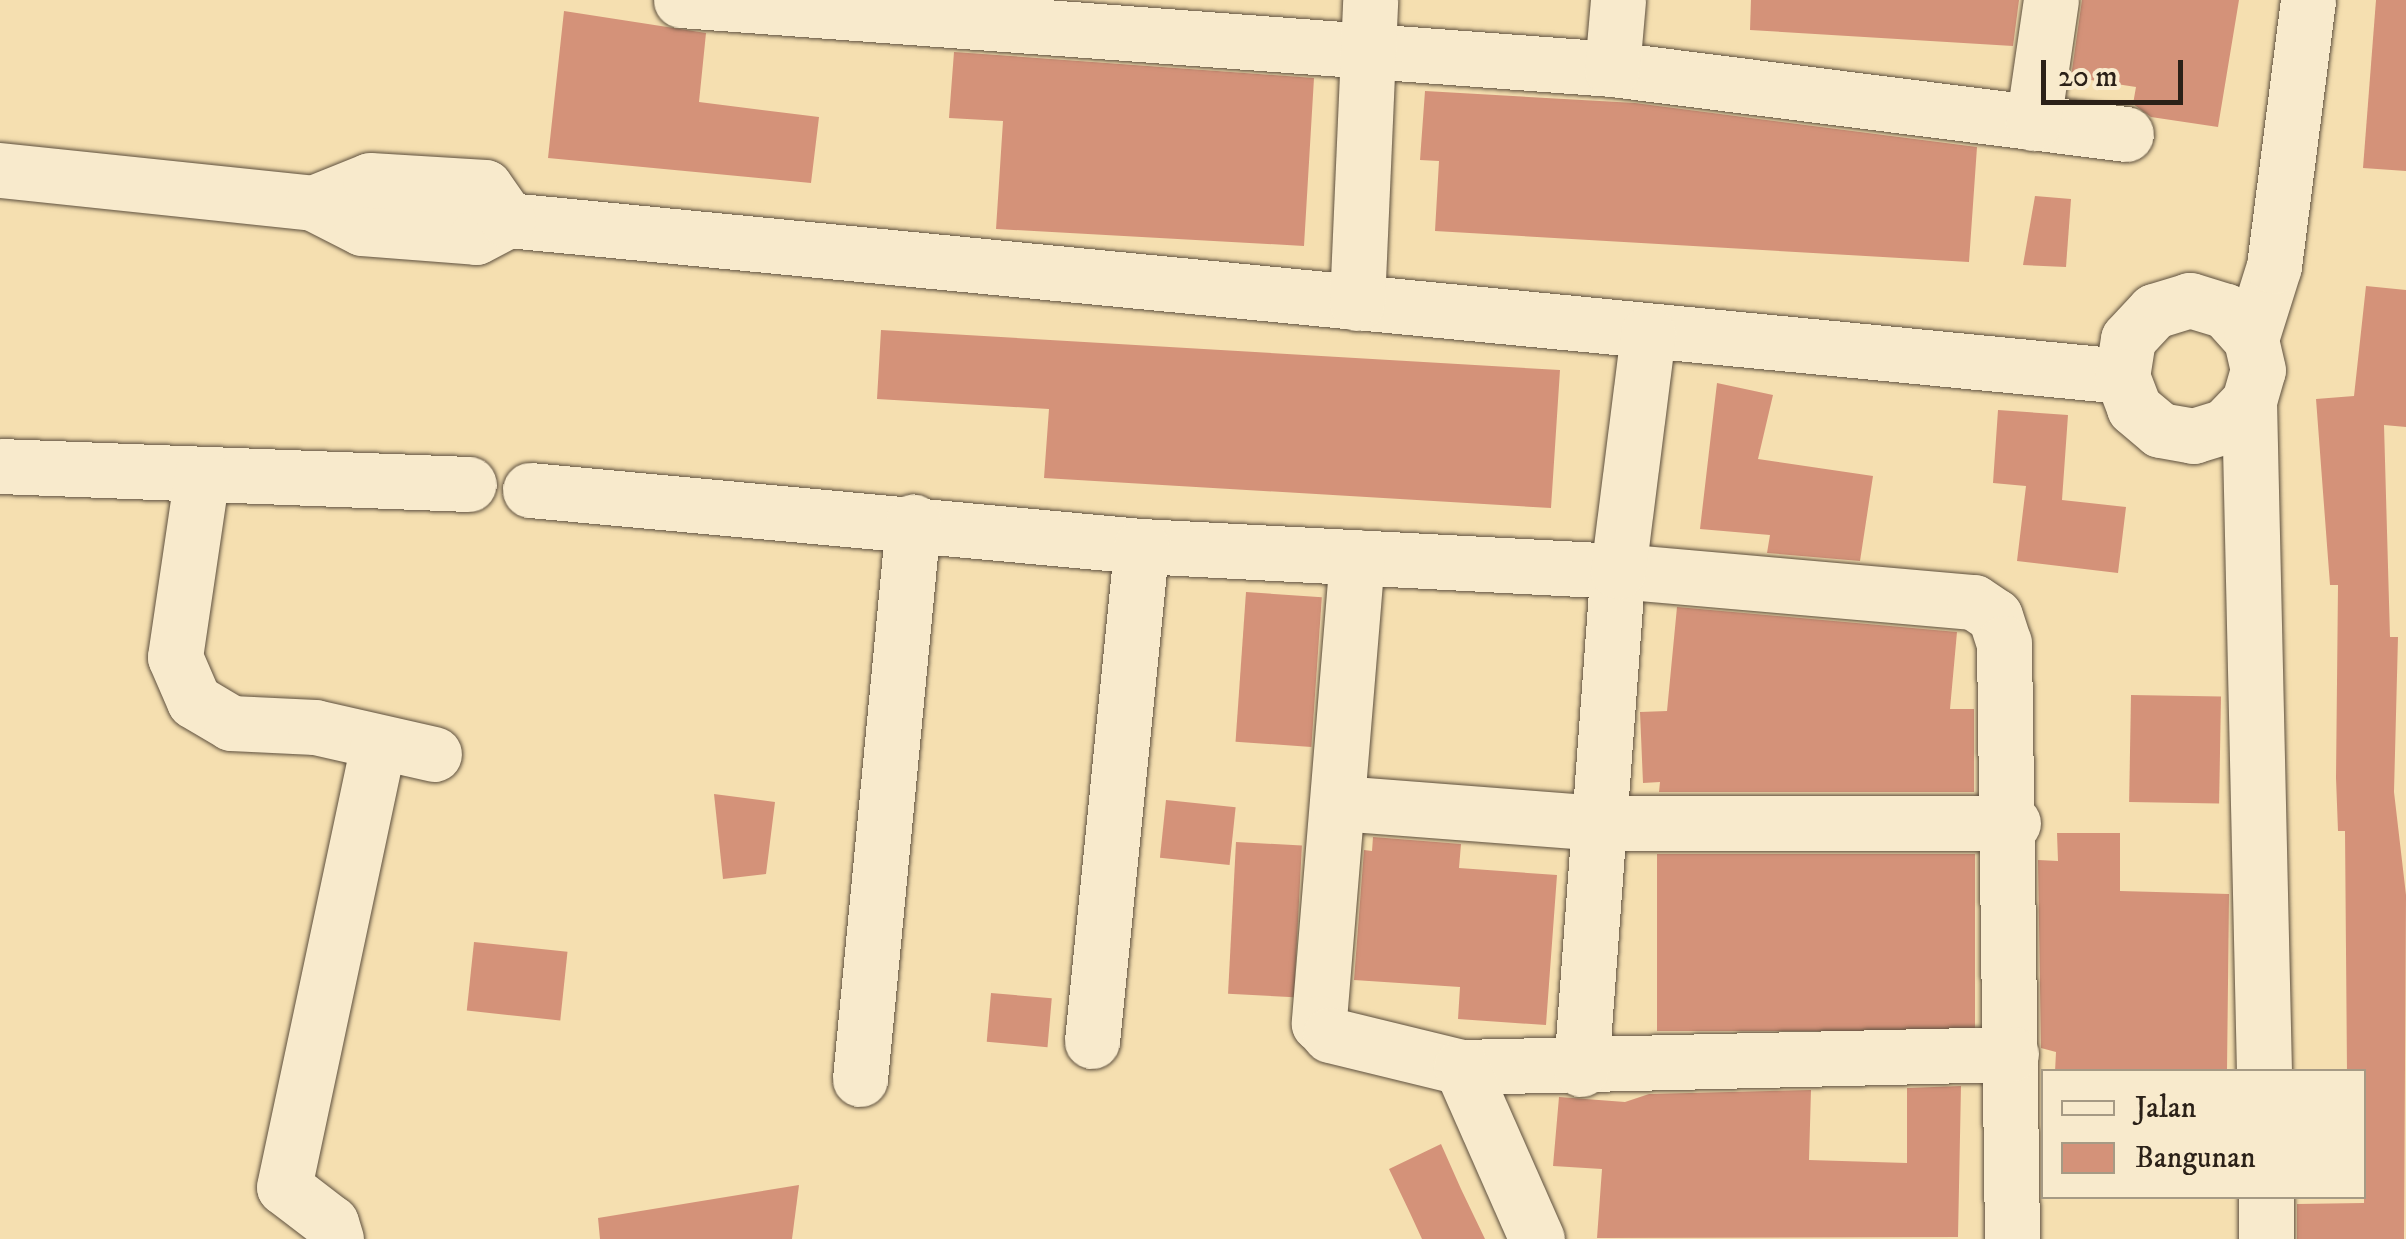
<!DOCTYPE html>
<html>
<head>
<meta charset="utf-8">
<style>
  body { margin:0 }
  #map { position:relative; width:2406px; height:1239px; overflow:hidden; background:#f5dfb0; font-family:"IM FELL DW Pica",serif }
  div>[style] { position:absolute }
  .building>* { inset:0; background:#d49279; transform-origin:0 0 }
  .roads { filter:drop-shadow(0 0 2px #5e503e) drop-shadow(0 0 2px #5e503e) }
  .street>* { height:55px; margin:-27.5px; padding:0 27.5px; transform-origin:27.5px; border-radius:27.5px; background:#f8eacc }
  span { translate:-50% -50%; white-space:nowrap; text-align:center; line-height:1.15; -webkit-text-stroke:10px #f8eacc; paint-order:stroke }
  .legend { position:absolute; left:2041px; top:1069px; width:325px; height:130px; box-sizing:border-box; background:#f8eacc; border:2px solid #a69a84; margin:0; padding:12px 18px; list-style:none; font-size:30px; color:#2b2118 }
  .legend li { display:flex; align-items:center; gap:20px; height:50px }
  .legend b { width:50px; border:2px solid #a69a84 }
  .scale { position:absolute; left:2041px; top:60px; width:142px; height:45px; box-sizing:border-box; border:5px solid #2b2118; border-top:0; padding-left:12px; font-size:30px; line-height:35px; white-space:nowrap; color:#2b2118; -webkit-text-stroke:8px #f8eacc; paint-order:stroke }
</style>
</head>
<body>
<div id="map">
  <div class="building">
    <div style="clip-path:polygon(1751px 0,2019px 0,2013px 46px,1750px 30px)"></div>
    <div style="clip-path:polygon(2082px 0,2239px 0,2218px 127px,2151px 117px,2133px 104px,2136px 87px,2071px 77px)"></div>
    <div style="clip-path:polygon(2376px 0,2406px 0,2406px 171px,2363px 168px)"></div>
    <div style="clip-path:polygon(564px 11px,706px 33px,699px 102px,819px 117px,811px 183px,548px 158px)"></div>
    <div style="clip-path:polygon(954px 52px,1314px 78px,1304px 246px,996px 229px,1003px 121px,949px 118px)"></div>
    <div style="clip-path:polygon(1425px 91px,1635px 103px,1977px 147px,1969px 262px,1435px 231px,1439px 161px,1420px 160px)"></div>
    <div style="clip-path:polygon(2035px 196px,2071px 199px,2066px 267px,2023px 265px)"></div>
    <div style="clip-path:polygon(2366px 286px,2406px 290px,2406px 427px,2384px 425px,2390px 637px,2398px 637px,2394px 792px,2406px 895px,2404px 1239px,2297px 1239px,2297px 1204px,2364px 1203px,2364px 1072px,2347px 1072px,2345px 831px,2338px 831px,2336px 778px,2338px 585px,2330px 585px,2316px 399px,2354px 396px)"></div>
    <div style="clip-path:polygon(881px 330px,1560px 370px,1551px 508px,1044px 478px,1049px 409px,877px 399px)"></div>
    <div style="clip-path:polygon(1717px 383px,1773px 395px,1758px 459px,1873px 476px,1860px 561px,1767px 553px,1770px 535px,1700px 529px)"></div>
    <div style="clip-path:polygon(1998px 410px,2068px 415px,2062px 500px,2126px 507px,2118px 573px,2017px 561px,2026px 486px,1993px 483px)"></div>
    <div style="left:1246px;top:592px;width:76px;height:150px;rotate:4deg"></div>
    <div style="clip-path:polygon(1677px 607px,1957px 632px,1950px 709px,1974px 709px,1974px 792px,1659px 792px,1660px 782px,1643px 783px,1640px 712px,1667px 711px)"></div>
    <div style="left:2131px;top:695px;width:90px;height:107px;rotate:1deg"></div>
    <div style="clip-path:polygon(714px 794px,775px 802px,766px 874px,723px 879px)"></div>
    <div style="left:1166px;top:800px;width:70px;height:58px;rotate:6deg"></div>
    <div style="clip-path:polygon(2057px 833px,2120px 833px,2120px 891px,2229px 894px,2227px 1072px,2055px 1072px,2056px 1052px,2041px 1048px,2038px 860px,2058px 861px)"></div>
    <div style="clip-path:polygon(1373px 837px,1461px 844px,1459px 868px,1557px 875px,1546px 1025px,1458px 1019px,1460px 987px,1354px 980px,1364px 850px,1372px 851px)"></div>
    <div style="left:1236px;top:842px;width:66px;height:152px;rotate:3deg"></div>
    <div style="left:1657px;top:854px;width:318px;height:177px"></div>
    <div style="left:474px;top:942px;width:94px;height:69px;rotate:6deg"></div>
    <div style="left:991px;top:993px;width:61px;height:49px;rotate:5deg"></div>
    <div style="clip-path:polygon(1961px 1086px,1958px 1237px,1597px 1238px,1602px 1169px,1553px 1166px,1559px 1097px,1625px 1102px,1649px 1094px,1811px 1090px,1809px 1160px,1907px 1163px,1907px 1088px)"></div>
    <div style="clip-path:polygon(1441px 1144px,1461px 1189px,1485px 1239px,1422px 1239px,1410px 1213px,1389px 1169px)"></div>
    <div style="clip-path:polygon(799px 1185px,792px 1239px,600px 1239px,598px 1218px)"></div>
  </div>
  <div class="roads">
    <div class="street">
      <div style="left:681px;top:0;width:934px;rotate:4.24deg"></div>
      <div style="left:1612px;top:69px;width:518px;rotate:7.21deg"></div>
      <div style="left:1612px;top:69px;width:69px;rotate:-85deg"></div>
      <div style="left:2033px;top:123px;width:124px;rotate:-81.7deg"></div>
      <div style="left:0;top:170px;width:315px;rotate:6deg"></div>
      <div style="left:313px;top:203px;width:55px;rotate:27deg"></div>
      <div style="left:362px;top:228px;width:114px;rotate:4.5deg"></div>
      <div style="left:476px;top:237px;width:36px;rotate:-28deg"></div>
      <div style="left:508px;top:220px;width:1622px;rotate:5.52deg"></div>
      <div style="left:313px;top:203px;width:61px;rotate:-22deg"></div>
      <div style="left:370px;top:180px;width:115px;rotate:3.5deg"></div>
      <div style="left:485px;top:187px;width:40px;rotate:55.1deg"></div>
      <div style="left:1357px;top:303px;width:303px;rotate:-87.5deg"></div>
      <div style="left:2251px;top:339px;width:38px;rotate:-132deg"></div>
      <div style="left:2226px;top:311px;width:38px;rotate:-163deg"></div>
      <div style="left:2190px;top:300px;width:38px;rotate:163deg"></div>
      <div style="left:2154px;top:311px;width:38px;rotate:133deg"></div>
      <div style="left:2128px;top:339px;width:37px;rotate:99deg"></div>
      <div style="left:2122px;top:376px;width:34px;rotate:69deg"></div>
      <div style="left:2134px;top:408px;width:34px;rotate:40deg"></div>
      <div style="left:2160px;top:430px;width:34px;rotate:10deg"></div>
      <div style="left:2193px;top:436px;width:34px;rotate:-17deg"></div>
      <div style="left:2225px;top:426px;width:35px;rotate:-46deg"></div>
      <div style="left:2249px;top:401px;width:32px;rotate:-74deg"></div>
      <div style="left:2258px;top:370px;width:32px;rotate:-103deg"></div>
      <div style="left:2251px;top:339px;width:77px;rotate:-72.5deg"></div>
      <div style="left:2274px;top:266px;width:268px;rotate:-82.7deg"></div>
      <div style="left:2249px;top:401px;width:671px;rotate:88.72deg"></div>
      <div style="left:0;top:466px;width:469px;rotate:2.2deg"></div>
      <div style="left:202px;top:474px;width:185px;rotate:98.4deg"></div>
      <div style="left:175px;top:657px;width:48px;rotate:66.6deg"></div>
      <div style="left:194px;top:701px;width:43px;rotate:30.7deg"></div>
      <div style="left:231px;top:723px;width:84px;rotate:2.7deg"></div>
      <div style="left:315px;top:727px;width:122px;rotate:12.8deg"></div>
      <div style="left:530px;top:490px;width:614px;rotate:5.24deg"></div>
      <div style="left:1141px;top:546px;width:478px;rotate:3deg"></div>
      <div style="left:1618px;top:571px;width:357px;rotate:5deg"></div>
      <div style="left:1974px;top:602px;width:25px;rotate:34deg"></div>
      <div style="left:1995px;top:616px;width:28px;rotate:72deg"></div>
      <div style="left:2004px;top:643px;width:596px;rotate:89.23deg"></div>
      <div style="left:1357px;top:557px;width:468px;rotate:94.7deg"></div>
      <div style="left:1319px;top:1023px;width:16px;rotate:47deg"></div>
      <div style="left:1330px;top:1035px;width:135px;rotate:13.7deg"></div>
      <div style="left:1461px;top:1067px;width:550px;rotate:-1.35deg"></div>
      <div style="left:1339px;top:803px;width:260px;rotate:4.4deg"></div>
      <div style="left:1598px;top:823px;width:415px"></div>
      <div style="left:1092px;top:1041px;width:497px;rotate:-84.3deg"></div>
      <div style="left:1461px;top:1067px;width:188px;rotate:66.2deg"></div>
      <div style="left:1581px;top:1069px;width:499px;rotate:-85.8deg"></div>
      <div style="left:1618px;top:571px;width:239px;rotate:-82.8deg"></div>
      <div style="left:860px;top:1079px;width:560px;rotate:-84.56deg"></div>
      <div style="left:2266px;top:1196px;width:43px;rotate:90deg"></div>
      <div style="left:336px;top:1239px;width:17px;rotate:-107deg"></div>
      <div style="left:331px;top:1223px;width:59px;rotate:-142.5deg"></div>
      <div style="left:284px;top:1187px;width:454px;rotate:-78deg"></div>
    </div>
  </div>
  <ul class="legend">
  <li><b style="height:12px;background:#f8eacc"></b>Jalan</li>
  <li><b style="height:28px;background:#d49279"></b>Bangunan</li>
  </ul>
  <div class="scale">20 m</div>
</div>
</body>
</html>
